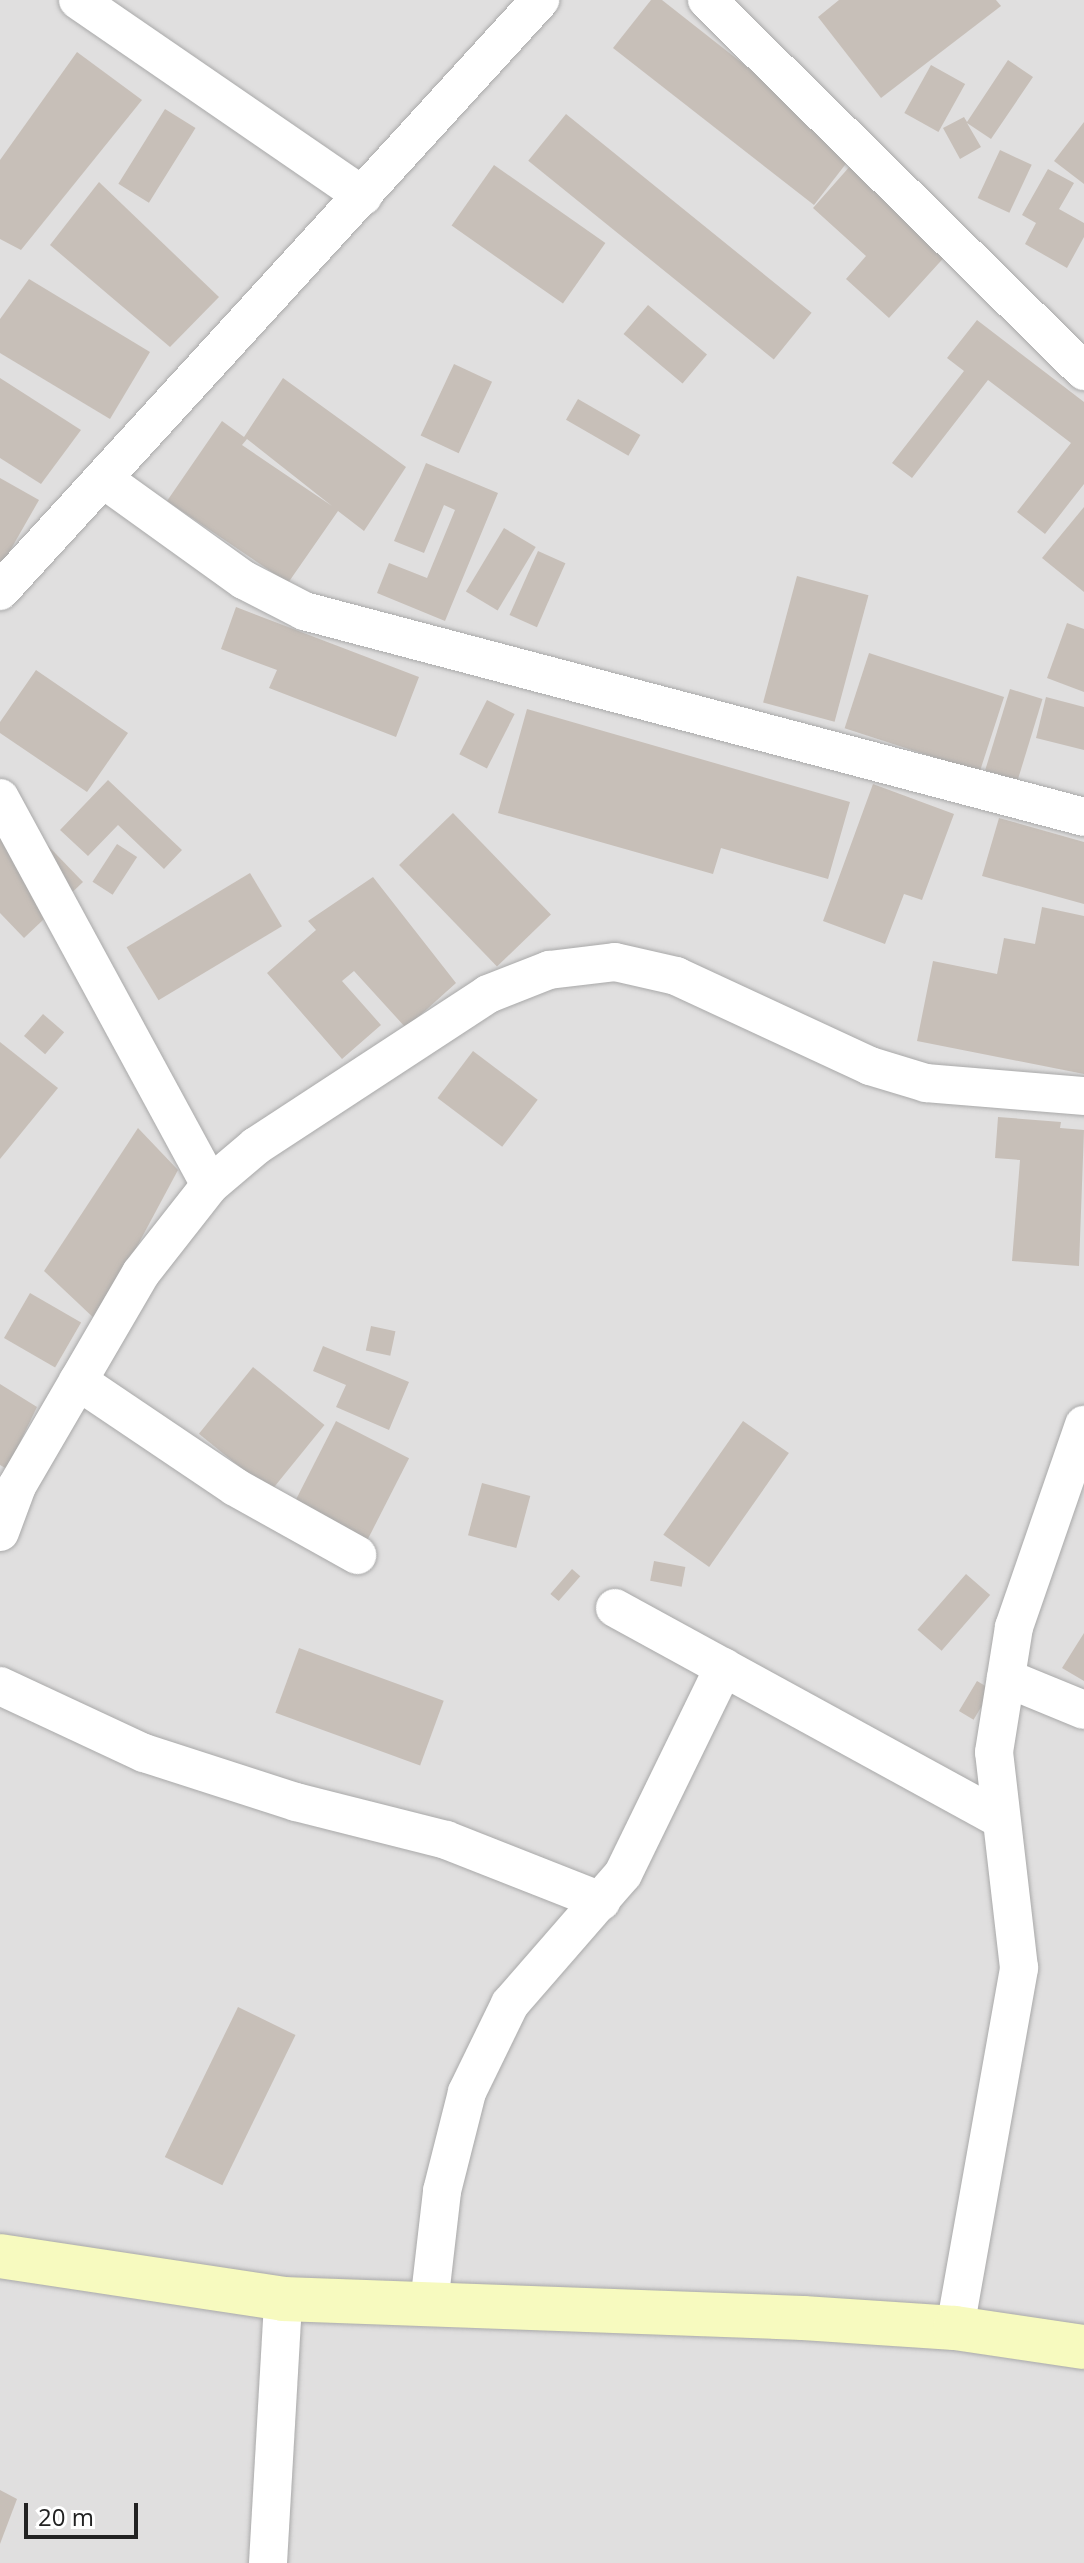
<!DOCTYPE html>
<html>
<head>
<meta charset="utf-8">
<style>
  body { margin:0 }
  #map { position:relative; width:1084px; height:2563px; overflow:hidden; background:#f2efe9; font-family:"Open Sans",sans-serif }
  div>[style] { position:absolute }
  .residential>* { inset:0; background:#e0dfdf; transform-origin:0 0 }
  .building>* { inset:0; background:#c7bfb8; transform-origin:0 0 }
  .roads { filter:drop-shadow(0 0 2px #a9a9a9) drop-shadow(0 0 2px #a9a9a9) }
  .street>* { height:38px; margin:-19px; padding:0 19px; transform-origin:19px; border-radius:19px; background:#fff }
  .secondary>* { height:44px; margin:-22px; padding:0 22px; transform-origin:22px; border-radius:22px; background:#f7fabf }
  span { translate:-50% -50%; white-space:nowrap; text-align:center; line-height:1.15; -webkit-text-stroke:6px #fff; paint-order:stroke }
  .scale { position:absolute; left:24px; top:2503px; width:114px; height:36px; box-sizing:border-box; border:4px solid #222; border-top:0; padding-left:10px; font-size:24px; line-height:28px; white-space:nowrap; color:#222; -webkit-text-stroke:6px #fff; paint-order:stroke }
</style>
</head>
<body>
<div id="map">
  <div class="residential">
    <div style="left:0;top:0;width:1084px;height:2563px"></div>
  </div>
  <div class="building">
    <div style="clip-path:polygon(651px 0,662px 0,855px 152px,814px 205px,613px 48px)"></div>
    <div style="clip-path:polygon(839px 0,996px 0,1001px 6px,881px 98px,818px 17px)"></div>
    <div style="clip-path:polygon(77px 52px,142px 100px,21px 250px,0 239px,0 160px)"></div>
    <div style="clip-path:polygon(1008px 60px,1033px 77px,991px 139px,967px 123px,981px 147px,960px 159px,943px 128px,964px 117px,967px 122px)"></div>
    <div style="left:931px;top:65px;width:39px;height:55px;rotate:29deg"></div>
    <div style="left:165px;top:109px;width:36px;height:88px;rotate:32deg"></div>
    <div style="left:566px;top:114px;width:316px;height:60px;rotate:39deg"></div>
    <div style="clip-path:polygon(1084px 122px,1084px 184px,1054px 161px)"></div>
    <div style="left:1000px;top:150px;width:35px;height:53px;rotate:25deg"></div>
    <div style="left:494px;top:165px;width:136px;height:74px;rotate:35deg"></div>
    <div style="clip-path:polygon(851px 165px,949px 252px,889px 318px,846px 279px,866px 256px,813px 208px)"></div>
    <div style="clip-path:polygon(1048px 169px,1074px 183px,1059px 209px,1084px 223px,1084px 237px,1067px 268px,1025px 244px,1036px 223px,1022px 215px)"></div>
    <div style="clip-path:polygon(99px 182px,219px 297px,170px 347px,50px 245px)"></div>
    <div style="clip-path:polygon(29px 279px,150px 352px,110px 419px,0 353px,0 319px)"></div>
    <div style="left:648px;top:305px;width:77px;height:38px;rotate:40deg"></div>
    <div style="clip-path:polygon(977px 320px,1084px 402px,1084px 484px,1045px 534px,1017px 512px,1071px 443px,988px 380px,912px 478px,892px 463px,964px 371px,947px 358px)"></div>
    <div style="left:454px;top:364px;width:42px;height:79px;rotate:25deg"></div>
    <div style="clip-path:polygon(0 378px,81px 430px,41px 484px,0 458px)"></div>
    <div style="clip-path:polygon(evenodd,283px 378px,406px 467px,364px 531px,338px 511px,288px 583px,167px 501px,222px 421px,244px 437px,283px 378px,247px 439px,332px 506px,242px 445px,247px 439px)"></div>
    <div style="left:578px;top:399px;width:72px;height:24px;rotate:30deg"></div>
    <div style="clip-path:polygon(426px 463px,498px 493px,445px 621px,377px 593px,389px 563px,427px 578px,455px 510px,444px 505px,424px 553px,394px 541px)"></div>
    <div style="clip-path:polygon(0 478px,39px 500px,3px 563px,0 561px)"></div>
    <div style="clip-path:polygon(1084px 507px,1084px 592px,1042px 558px)"></div>
    <div style="left:504px;top:528px;width:37px;height:74px;rotate:31deg"></div>
    <div style="left:538px;top:551px;width:30px;height:70px;rotate:24deg"></div>
    <div style="left:797px;top:576px;width:74px;height:131px;rotate:15deg"></div>
    <div style="clip-path:polygon(236px 607px,419px 677px,396px 737px,269px 688px,277px 670px,221px 649px)"></div>
    <div style="clip-path:polygon(1067px 623px,1084px 629px,1084px 692px,1047px 678px)"></div>
    <div style="left:869px;top:653px;width:142px;height:79px;rotate:18deg"></div>
    <div style="clip-path:polygon(36px 670px,128px 733px,87px 792px,0 733px,0 722px)"></div>
    <div style="left:1010px;top:689px;width:34px;height:85px;rotate:17deg"></div>
    <div style="clip-path:polygon(1046px 697px,1084px 707px,1084px 750px,1036px 738px)"></div>
    <div style="left:487px;top:700px;width:31px;height:61px;rotate:27deg"></div>
    <div style="clip-path:polygon(527px 709px,850px 802px,828px 879px,721px 848px,713px 874px,498px 813px)"></div>
    <div style="clip-path:polygon(108px 780px,182px 850px,164px 869px,118px 825px,88px 856px,60px 830px)"></div>
    <div style="clip-path:polygon(873px 784px,954px 814px,922px 900px,904px 894px,885px 944px,823px 921px)"></div>
    <div style="clip-path:polygon(0 796px,83px 882px,24px 938px,0 913px)"></div>
    <div style="left:453px;top:813px;width:141px;height:75px;rotate:46deg"></div>
    <div style="clip-path:polygon(999px 818px,1084px 842px,1084px 904px,982px 876px)"></div>
    <div style="left:117px;top:844px;width:24px;height:45px;rotate:33deg"></div>
    <div style="left:250px;top:873px;width:62px;height:144px;rotate:59deg"></div>
    <div style="clip-path:polygon(373px 877px,456px 983px,406px 1028px,354px 971px,342px 981px,381px 1025px,342px 1059px,267px 973px,316px 930px,308px 921px)"></div>
    <div style="clip-path:polygon(1042px 907px,1084px 916px,1084px 1074px,917px 1041px,933px 961px,997px 974px,1004px 938px,1035px 944px)"></div>
    <div style="left:43px;top:1014px;width:28px;height:29px;rotate:41deg"></div>
    <div style="clip-path:polygon(0 1042px,58px 1088px,0 1159px)"></div>
    <div style="left:473px;top:1051px;width:81px;height:59px;rotate:37deg"></div>
    <div style="clip-path:polygon(998px 1117px,1061px 1122px,1060px 1128px,1084px 1130px,1079px 1266px,1012px 1261px,1020px 1160px,995px 1158px)"></div>
    <div style="clip-path:polygon(138px 1128px,178px 1170px,97px 1321px,44px 1271px)"></div>
    <div style="left:30px;top:1293px;width:59px;height:52px;rotate:30deg"></div>
    <div style="left:371px;top:1326px;width:25px;height:25px;rotate:12deg"></div>
    <div style="clip-path:polygon(323px 1346px,409px 1382px,389px 1430px,336px 1407px,346px 1385px,313px 1371px)"></div>
    <div style="left:253px;top:1367px;width:92px;height:86px;rotate:39deg"></div>
    <div style="clip-path:polygon(0 1384px,37px 1407px,7px 1469px,0 1465px)"></div>
    <div style="left:336px;top:1421px;width:82px;height:94px;rotate:27deg"></div>
    <div style="left:743px;top:1421px;width:56px;height:139px;rotate:35deg"></div>
    <div style="left:482px;top:1483px;width:50px;height:54px;rotate:15deg"></div>
    <div style="left:654px;top:1561px;width:32px;height:20px;rotate:11deg"></div>
    <div style="left:572px;top:1569px;width:11px;height:33px;rotate:41deg"></div>
    <div style="left:966px;top:1574px;width:32px;height:74px;rotate:41deg"></div>
    <div style="clip-path:polygon(1084px 1633px,1084px 1681px,1062px 1668px)"></div>
    <div style="left:299px;top:1648px;width:154px;height:69px;rotate:20deg"></div>
    <div style="left:977px;top:1681px;width:17px;height:35px;rotate:31deg"></div>
    <div style="left:238px;top:2007px;width:64px;height:167px;rotate:26deg"></div>
    <div style="clip-path:polygon(0 2490px,17px 2499px,0 2544px)"></div>
  </div>
  <div class="roads">
    <div class="street">
      <div style="left:78px;top:0;width:346px;rotate:34.5deg"></div>
      <div style="left:707px;top:0;width:529px;rotate:44.54deg"></div>
      <div style="left:106px;top:481px;width:170px;rotate:35.7deg"></div>
      <div style="left:244px;top:580px;width:68px;rotate:27.3deg"></div>
      <div style="left:304px;top:611px;width:807px;rotate:14.79deg"></div>
      <div style="left:0;top:591px;width:801px;rotate:-47.58deg"></div>
      <div style="left:0;top:798px;width:440px;rotate:61.5deg"></div>
      <div style="left:78px;top:1381px;width:189px;rotate:34deg"></div>
      <div style="left:235px;top:1487px;width:140px;rotate:29.1deg"></div>
      <div style="left:0;top:1532px;width:49px;rotate:-69.7deg"></div>
      <div style="left:17px;top:1486px;width:246px;rotate:-59.8deg"></div>
      <div style="left:141px;top:1273px;width:112px;rotate:-51.9deg"></div>
      <div style="left:210px;top:1185px;width:60px;rotate:-40.3deg"></div>
      <div style="left:256px;top:1146px;width:277px;rotate:-33.2deg"></div>
      <div style="left:488px;top:994px;width:66px;rotate:-21.5deg"></div>
      <div style="left:549px;top:970px;width:66px;rotate:-6.9deg"></div>
      <div style="left:615px;top:962px;width:63px;rotate:12.9deg"></div>
      <div style="left:676px;top:976px;width:214px;rotate:24.9deg"></div>
      <div style="left:870px;top:1066px;width:59px;rotate:16.9deg"></div>
      <div style="left:926px;top:1083px;width:159px;rotate:4.7deg"></div>
      <div style="left:615px;top:1608px;width:438px;rotate:28.7deg"></div>
      <div style="left:1006px;top:1678px;width:84px;rotate:22.3deg"></div>
      <div style="left:0;top:1686px;width:159px;rotate:25deg"></div>
      <div style="left:144px;top:1753px;width:160px;rotate:17.9deg"></div>
      <div style="left:296px;top:1802px;width:155px;rotate:14.2deg"></div>
      <div style="left:446px;top:1840px;width:167px;rotate:21.5deg"></div>
      <div style="left:429px;top:2304px;width:114px;rotate:-83.4deg"></div>
      <div style="left:442px;top:2191px;width:102px;rotate:-75.8deg"></div>
      <div style="left:467px;top:2092px;width:98px;rotate:-64deg"></div>
      <div style="left:510px;top:2004px;width:172px;rotate:-49deg"></div>
      <div style="left:623px;top:1874px;width:230px;rotate:-64deg"></div>
      <div style="left:955px;top:2328px;width:366px;rotate:-79.9deg"></div>
      <div style="left:1019px;top:1968px;width:217px;rotate:-96.6deg"></div>
      <div style="left:994px;top:1752px;width:127px;rotate:-80.9deg"></div>
      <div style="left:1014px;top:1627px;width:214px;rotate:-70.9deg"></div>
      <div style="left:268px;top:2563px;width:264px;rotate:-86.7deg"></div>
    </div>
    <div class="secondary">
      <div style="left:0;top:2256px;width:286px;rotate:8.6deg"></div>
      <div style="left:283px;top:2299px;width:520px;rotate:2.09deg"></div>
      <div style="left:803px;top:2318px;width:152px;rotate:3.8deg"></div>
      <div style="left:955px;top:2328px;width:130px;rotate:8.4deg"></div>
    </div>
  </div>
  <div class="scale">20 m</div>
</div>
</body>
</html>
